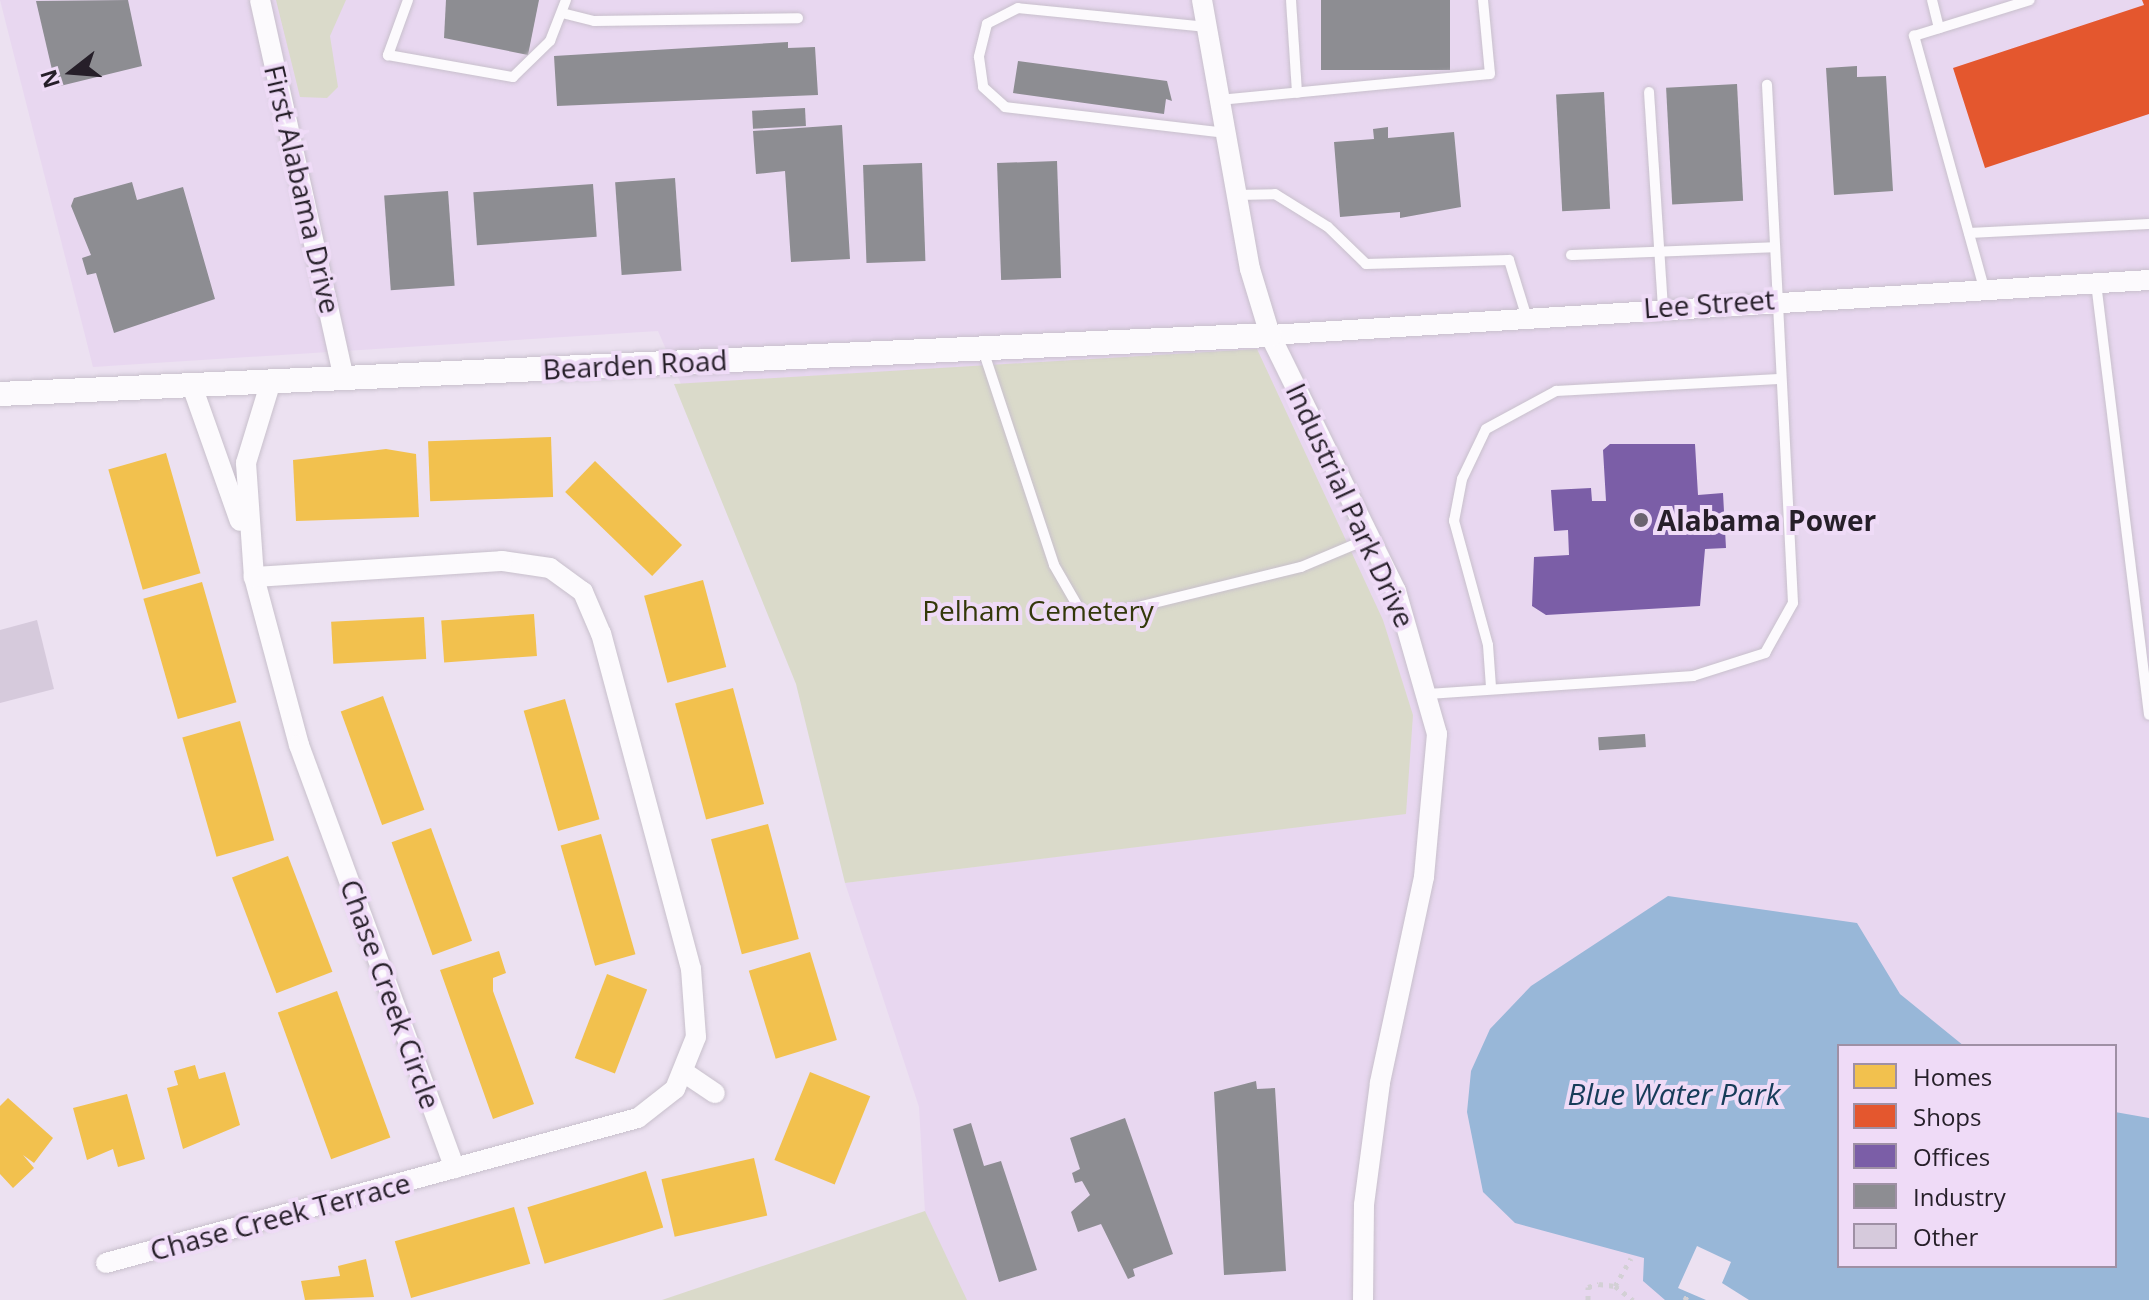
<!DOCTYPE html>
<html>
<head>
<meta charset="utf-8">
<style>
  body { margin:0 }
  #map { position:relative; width:2149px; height:1300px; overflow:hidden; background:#ece1f1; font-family:"Open Sans",sans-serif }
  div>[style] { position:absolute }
  .built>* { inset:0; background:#e8d7f0 }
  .green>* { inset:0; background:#dadaca }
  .water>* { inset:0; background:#98b7d8 }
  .pier>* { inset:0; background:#ece1f1 }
  .homes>* { inset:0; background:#f2c14e; transform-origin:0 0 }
  .shops>* { inset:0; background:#e4572e }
  .offices>* { inset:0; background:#7b5ea7 }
  .industry>* { inset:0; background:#8d8d92; transform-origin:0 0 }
  .building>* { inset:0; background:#d6cadc }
  .path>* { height:5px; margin-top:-2.5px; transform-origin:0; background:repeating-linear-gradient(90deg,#d3d0d5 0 4px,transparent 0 10px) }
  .roads { filter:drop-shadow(0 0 2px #c8c0cc) drop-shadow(0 0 2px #c8c0cc) }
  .service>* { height:10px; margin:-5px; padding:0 5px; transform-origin:5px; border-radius:5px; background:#fcfafd }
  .minor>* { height:20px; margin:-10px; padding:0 10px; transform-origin:10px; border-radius:10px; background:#fcfafd }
  .tertiary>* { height:24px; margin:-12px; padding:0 12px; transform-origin:12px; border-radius:12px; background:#fcfafd }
  .dots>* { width:22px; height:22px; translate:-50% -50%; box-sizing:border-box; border:4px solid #efdbf7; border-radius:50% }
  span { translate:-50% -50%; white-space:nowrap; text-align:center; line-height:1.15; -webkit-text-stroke:8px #efdbf7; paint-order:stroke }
  .street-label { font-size:28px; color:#261f29 }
  .poi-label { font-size:28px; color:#261f29; font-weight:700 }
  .left { translate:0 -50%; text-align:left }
  .park-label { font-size:28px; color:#33380a }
  .water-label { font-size:30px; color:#163c59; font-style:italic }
  .legend { position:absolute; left:1837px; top:1044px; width:280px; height:224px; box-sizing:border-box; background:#efdbf7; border:2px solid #9f90a5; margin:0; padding:10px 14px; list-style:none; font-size:24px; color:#261f29 }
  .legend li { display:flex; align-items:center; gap:16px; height:40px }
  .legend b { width:40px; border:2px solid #9f90a5 }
  .north { position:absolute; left:32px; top:32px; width:80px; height:80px; -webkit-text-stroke:6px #efdbf7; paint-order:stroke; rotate:253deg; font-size:22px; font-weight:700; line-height:32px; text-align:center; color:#261f29 }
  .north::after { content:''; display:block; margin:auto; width:28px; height:36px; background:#261f29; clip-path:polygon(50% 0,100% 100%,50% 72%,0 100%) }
</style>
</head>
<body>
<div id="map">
  <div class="built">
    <div style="clip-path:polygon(evenodd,0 0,2149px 0,2149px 1300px,930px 1300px,919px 1107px,845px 883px,1406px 813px,1257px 350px,681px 384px,658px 331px,93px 367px,0 0,1839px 1046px,2115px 1046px,2115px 1266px,1839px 1266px,1839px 1046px)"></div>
  </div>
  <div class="green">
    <div style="clip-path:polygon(276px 0,346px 0,330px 36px,338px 87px,327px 98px,300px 97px)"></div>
    <div style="clip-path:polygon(1257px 349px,1383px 620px,1413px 715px,1406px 814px,845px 883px,796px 684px,674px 384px)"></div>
    <div style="clip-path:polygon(925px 1211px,967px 1300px,662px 1300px)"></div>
  </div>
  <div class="water">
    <div style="clip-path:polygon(1668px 896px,1857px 923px,1900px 994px,1964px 1046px,1839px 1046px,1839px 1266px,2115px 1266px,2115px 1112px,2149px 1118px,2149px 1300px,1665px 1300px,1643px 1281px,1644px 1258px,1515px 1223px,1483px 1192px,1467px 1112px,1471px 1071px,1490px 1029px,1531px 986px)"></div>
  </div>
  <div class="pier">
    <div style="clip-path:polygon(1697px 1246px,1731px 1262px,1722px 1283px,1749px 1300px,1706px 1300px,1678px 1288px)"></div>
  </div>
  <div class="homes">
    <div style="left:551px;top:437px;width:60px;height:123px;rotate:88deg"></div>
    <div style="clip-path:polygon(386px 449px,416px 454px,419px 517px,296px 521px,293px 460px)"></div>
    <div style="left:166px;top:453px;width:125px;height:60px;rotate:74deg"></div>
    <div style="left:595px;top:461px;width:121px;height:43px;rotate:44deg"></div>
    <div style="left:703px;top:580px;width:90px;height:61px;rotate:75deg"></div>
    <div style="left:202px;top:582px;width:125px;height:61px;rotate:74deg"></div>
    <div style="left:534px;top:614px;width:42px;height:93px;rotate:86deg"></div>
    <div style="left:424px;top:617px;width:42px;height:93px;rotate:87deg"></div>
    <div style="left:733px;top:688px;width:120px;height:60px;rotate:75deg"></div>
    <div style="left:383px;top:696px;width:121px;height:45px;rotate:70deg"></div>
    <div style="left:565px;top:699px;width:125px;height:43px;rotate:74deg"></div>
    <div style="left:240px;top:721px;width:124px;height:60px;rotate:74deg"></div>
    <div style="left:768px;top:824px;width:119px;height:59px;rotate:75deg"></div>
    <div style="left:431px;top:828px;width:120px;height:42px;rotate:70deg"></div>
    <div style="left:601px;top:834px;width:125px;height:42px;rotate:74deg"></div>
    <div style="left:288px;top:856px;width:124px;height:60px;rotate:69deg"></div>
    <div style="clip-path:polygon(499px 951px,506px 973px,493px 978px,493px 991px,534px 1104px,493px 1119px,440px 970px)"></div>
    <div style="left:810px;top:952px;width:92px;height:64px;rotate:73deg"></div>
    <div style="left:607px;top:974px;width:43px;height:90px;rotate:21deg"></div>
    <div style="left:337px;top:991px;width:156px;height:63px;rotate:70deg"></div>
    <div style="clip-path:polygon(195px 1065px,199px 1079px,225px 1072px,240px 1125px,183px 1149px,167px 1088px,178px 1085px,174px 1071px)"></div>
    <div style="left:810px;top:1072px;width:65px;height:95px;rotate:22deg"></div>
    <div style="clip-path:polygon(127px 1094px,145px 1159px,118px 1167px,113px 1149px,87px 1160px,73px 1108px)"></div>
    <div style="clip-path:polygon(8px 1098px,53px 1138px,34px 1163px,23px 1155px,34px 1168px,13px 1188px,0 1174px,0 1106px)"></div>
    <div style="left:754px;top:1158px;width:59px;height:95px;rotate:77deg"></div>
    <div style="left:646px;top:1171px;width:59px;height:124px;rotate:73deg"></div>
    <div style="left:514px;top:1207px;width:59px;height:124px;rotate:74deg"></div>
    <div style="clip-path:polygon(366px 1259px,374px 1297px,305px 1300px,301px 1281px,340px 1276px,338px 1266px)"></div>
  </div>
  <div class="shops">
    <div style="clip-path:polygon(2142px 0,2149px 0,2149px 114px,1985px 168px,1953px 68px,2144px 5px)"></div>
  </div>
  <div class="offices">
    <div style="clip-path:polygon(1610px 444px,1695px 444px,1698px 495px,1723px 493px,1726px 548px,1705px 549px,1700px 606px,1546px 615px,1532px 606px,1534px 557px,1569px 555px,1568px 530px,1554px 531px,1551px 490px,1591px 488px,1592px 501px,1606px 501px,1603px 450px)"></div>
  </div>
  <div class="industry">
    <div style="clip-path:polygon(128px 0,142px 66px,56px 87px,36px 1px)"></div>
    <div style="clip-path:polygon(446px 0,539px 0,528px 55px,444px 38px)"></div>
    <div style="left:1321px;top:0;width:129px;height:70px"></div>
    <div style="clip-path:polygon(788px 42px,788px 48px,815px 47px,818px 95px,557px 106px,554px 56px)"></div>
    <div style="clip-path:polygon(1018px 61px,1167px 81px,1172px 101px,1166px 99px,1164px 114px,1013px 93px)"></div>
    <div style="clip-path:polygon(1857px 66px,1857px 77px,1886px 76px,1893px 191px,1834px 195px,1826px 68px)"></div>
    <div style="left:1737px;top:84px;width:117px;height:71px;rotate:87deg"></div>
    <div style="left:1604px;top:92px;width:117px;height:48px;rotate:87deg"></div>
    <div style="left:805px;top:108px;width:18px;height:53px;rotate:87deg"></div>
    <div style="clip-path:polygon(842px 125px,850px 259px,791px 262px,785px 171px,756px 174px,753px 131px)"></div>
    <div style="clip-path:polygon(1388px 127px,1388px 138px,1454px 132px,1461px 207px,1400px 218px,1400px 212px,1340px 217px,1334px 142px,1374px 139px,1373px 129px)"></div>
    <div style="left:1057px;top:161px;width:117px;height:60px;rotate:88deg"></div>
    <div style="left:922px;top:163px;width:98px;height:59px;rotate:88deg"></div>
    <div style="left:675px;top:178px;width:93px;height:60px;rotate:86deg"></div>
    <div style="clip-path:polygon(132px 182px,137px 200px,183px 187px,215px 299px,114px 333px,96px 273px,87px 275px,82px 258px,91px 255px,71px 206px,74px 198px)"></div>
    <div style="left:593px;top:184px;width:53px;height:120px;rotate:86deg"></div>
    <div style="left:448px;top:191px;width:95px;height:64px;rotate:86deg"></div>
    <div style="left:1645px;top:734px;width:13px;height:47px;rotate:86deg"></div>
    <div style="clip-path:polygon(1256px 1081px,1257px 1089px,1275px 1088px,1286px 1271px,1224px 1275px,1214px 1092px)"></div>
    <div style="clip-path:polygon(1125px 1118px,1173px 1254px,1133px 1269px,1135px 1276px,1128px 1279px,1101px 1224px,1078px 1232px,1071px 1212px,1090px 1195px,1082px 1181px,1075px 1183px,1072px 1173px,1080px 1169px,1070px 1138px)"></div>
    <div style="clip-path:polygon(971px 1123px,984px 1166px,1001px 1161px,1037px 1270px,999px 1282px,953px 1129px)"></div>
  </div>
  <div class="building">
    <div style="clip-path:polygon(37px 620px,54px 689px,0 703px,0 630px)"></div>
  </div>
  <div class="path">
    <div style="left:1615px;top:1286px;width:32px;rotate:-60deg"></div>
    <div style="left:1588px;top:1300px;width:13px;rotate:-90deg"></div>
    <div style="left:1588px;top:1287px;width:11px;rotate:-15deg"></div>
    <div style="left:1599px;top:1284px;width:16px;rotate:7deg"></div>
    <div style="left:1615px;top:1286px;width:23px;rotate:38deg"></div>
    <div style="left:1685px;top:1300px;width:9px;rotate:-63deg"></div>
  </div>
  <div class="roads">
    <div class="service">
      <div style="left:408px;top:0;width:59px;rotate:110deg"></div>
      <div style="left:388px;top:55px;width:127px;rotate:10deg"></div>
      <div style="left:513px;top:77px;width:52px;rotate:-44.2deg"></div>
      <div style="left:550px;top:41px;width:44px;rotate:-68.7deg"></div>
      <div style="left:1291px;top:0;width:93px;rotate:86.3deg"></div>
      <div style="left:1932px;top:0;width:29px;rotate:76deg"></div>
      <div style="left:562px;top:13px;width:33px;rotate:14deg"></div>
      <div style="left:594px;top:21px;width:204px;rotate:-0.8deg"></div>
      <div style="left:1207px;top:27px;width:190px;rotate:-174.3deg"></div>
      <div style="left:1018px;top:8px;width:35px;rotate:153deg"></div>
      <div style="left:987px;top:24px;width:34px;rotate:104deg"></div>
      <div style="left:979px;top:57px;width:30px;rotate:82deg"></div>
      <div style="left:983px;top:87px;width:30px;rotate:42deg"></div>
      <div style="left:1005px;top:107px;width:222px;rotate:6.7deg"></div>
      <div style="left:1649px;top:92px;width:214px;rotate:86.3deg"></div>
      <div style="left:1219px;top:100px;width:272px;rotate:-5.5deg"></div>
      <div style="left:1490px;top:74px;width:74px;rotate:-95.4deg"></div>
      <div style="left:1236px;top:195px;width:39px;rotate:-1deg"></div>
      <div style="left:1275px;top:194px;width:62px;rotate:31.9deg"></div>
      <div style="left:1328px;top:227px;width:53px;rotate:44.2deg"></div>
      <div style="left:1366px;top:264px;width:143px;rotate:-1.6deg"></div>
      <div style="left:1509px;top:260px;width:58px;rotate:72.8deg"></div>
      <div style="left:1969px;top:233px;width:180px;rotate:-2.9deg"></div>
      <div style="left:1571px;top:255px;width:204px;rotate:-2.2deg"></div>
      <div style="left:2096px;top:283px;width:435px;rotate:83deg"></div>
      <div style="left:1984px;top:288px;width:262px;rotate:-105.5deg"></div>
      <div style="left:1914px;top:36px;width:121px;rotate:-17.2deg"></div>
      <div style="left:983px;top:350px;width:226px;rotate:71.7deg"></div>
      <div style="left:1054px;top:565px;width:54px;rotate:60.1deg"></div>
      <div style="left:1081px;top:612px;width:24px;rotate:7deg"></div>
      <div style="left:1105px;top:615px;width:202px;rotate:-13.8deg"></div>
      <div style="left:1301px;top:567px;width:75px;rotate:-22.8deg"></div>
      <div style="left:1491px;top:687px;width:42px;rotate:-94.1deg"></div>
      <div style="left:1488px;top:645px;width:129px;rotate:-105.3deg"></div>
      <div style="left:1454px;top:521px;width:43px;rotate:-79.2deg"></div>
      <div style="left:1462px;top:479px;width:55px;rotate:-64.4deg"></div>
      <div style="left:1486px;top:429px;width:80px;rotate:-28.5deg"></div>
      <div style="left:1556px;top:391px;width:223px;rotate:-3.1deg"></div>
      <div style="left:1428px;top:694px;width:266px;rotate:-3.9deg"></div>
      <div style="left:1693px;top:676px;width:76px;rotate:-17.7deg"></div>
      <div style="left:1765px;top:653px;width:57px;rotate:-60.8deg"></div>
      <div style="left:1793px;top:603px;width:519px;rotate:-92.87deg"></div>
    </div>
    <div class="minor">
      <div style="left:260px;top:0;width:387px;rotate:77.5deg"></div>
      <div style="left:1202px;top:0;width:273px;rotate:79.9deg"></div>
      <div style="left:1250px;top:269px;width:69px;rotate:73.1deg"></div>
      <div style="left:1270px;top:335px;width:285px;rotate:63.8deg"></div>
      <div style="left:1396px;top:591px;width:149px;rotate:74deg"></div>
      <div style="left:1437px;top:734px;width:144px;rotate:95.2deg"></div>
      <div style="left:1424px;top:877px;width:211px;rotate:102.1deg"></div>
      <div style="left:1380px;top:1083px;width:123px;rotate:97.5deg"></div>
      <div style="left:1364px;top:1205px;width:95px;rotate:90.6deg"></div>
      <div style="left:1270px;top:335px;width:881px;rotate:-3.58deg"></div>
      <div style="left:271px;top:381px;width:86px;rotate:107deg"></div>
      <div style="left:246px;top:463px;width:114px;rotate:86deg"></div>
      <div style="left:254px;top:577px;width:174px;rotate:75deg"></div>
      <div style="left:299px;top:745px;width:451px;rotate:69.8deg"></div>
      <div style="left:191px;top:383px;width:146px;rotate:70.5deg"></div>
      <div style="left:685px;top:1073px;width:36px;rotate:34deg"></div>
      <div style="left:106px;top:1263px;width:551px;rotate:-15.25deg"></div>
      <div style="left:638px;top:1118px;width:47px;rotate:-38.1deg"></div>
      <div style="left:675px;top:1089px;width:56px;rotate:-68deg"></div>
      <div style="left:696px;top:1037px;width:68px;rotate:-94.2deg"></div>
      <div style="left:691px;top:969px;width:347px;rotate:-105deg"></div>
      <div style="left:601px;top:634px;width:46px;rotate:-113.2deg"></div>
      <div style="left:583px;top:592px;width:41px;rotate:-144deg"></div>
      <div style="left:550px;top:568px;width:49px;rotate:-171.7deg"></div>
      <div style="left:502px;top:561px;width:249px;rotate:176.3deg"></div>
    </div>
    <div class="tertiary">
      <div style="left:0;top:394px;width:1271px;rotate:-2.66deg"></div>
    </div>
  </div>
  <div class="dots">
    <div style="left:1641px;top:520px;background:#6b636f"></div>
  </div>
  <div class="street-label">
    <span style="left:303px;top:189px;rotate:77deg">First Alabama Drive</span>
    <span style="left:1709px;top:303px;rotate:-4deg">Lee Street</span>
    <span style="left:635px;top:364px;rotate:-3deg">Bearden Road</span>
    <span style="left:1351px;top:505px;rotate:65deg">Industrial Park Drive</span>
    <span style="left:391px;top:994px;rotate:70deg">Chase Creek Circle</span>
    <span style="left:280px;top:1216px;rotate:-15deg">Chase Creek Terrace</span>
  </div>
  <div class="poi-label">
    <span class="left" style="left:1657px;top:520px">Alabama Power</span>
  </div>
  <div class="park-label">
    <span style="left:1038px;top:610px">Pelham Cemetery</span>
  </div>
  <div class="water-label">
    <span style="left:1674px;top:1094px">Blue Water Park</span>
  </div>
  <ul class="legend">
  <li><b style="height:22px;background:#f2c14e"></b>Homes</li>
  <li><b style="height:22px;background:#e4572e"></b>Shops</li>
  <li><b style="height:22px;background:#7b5ea7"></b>Offices</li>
  <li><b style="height:22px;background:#8d8d92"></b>Industry</li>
  <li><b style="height:22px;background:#d6cadc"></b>Other</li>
  </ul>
  <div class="north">N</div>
</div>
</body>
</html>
